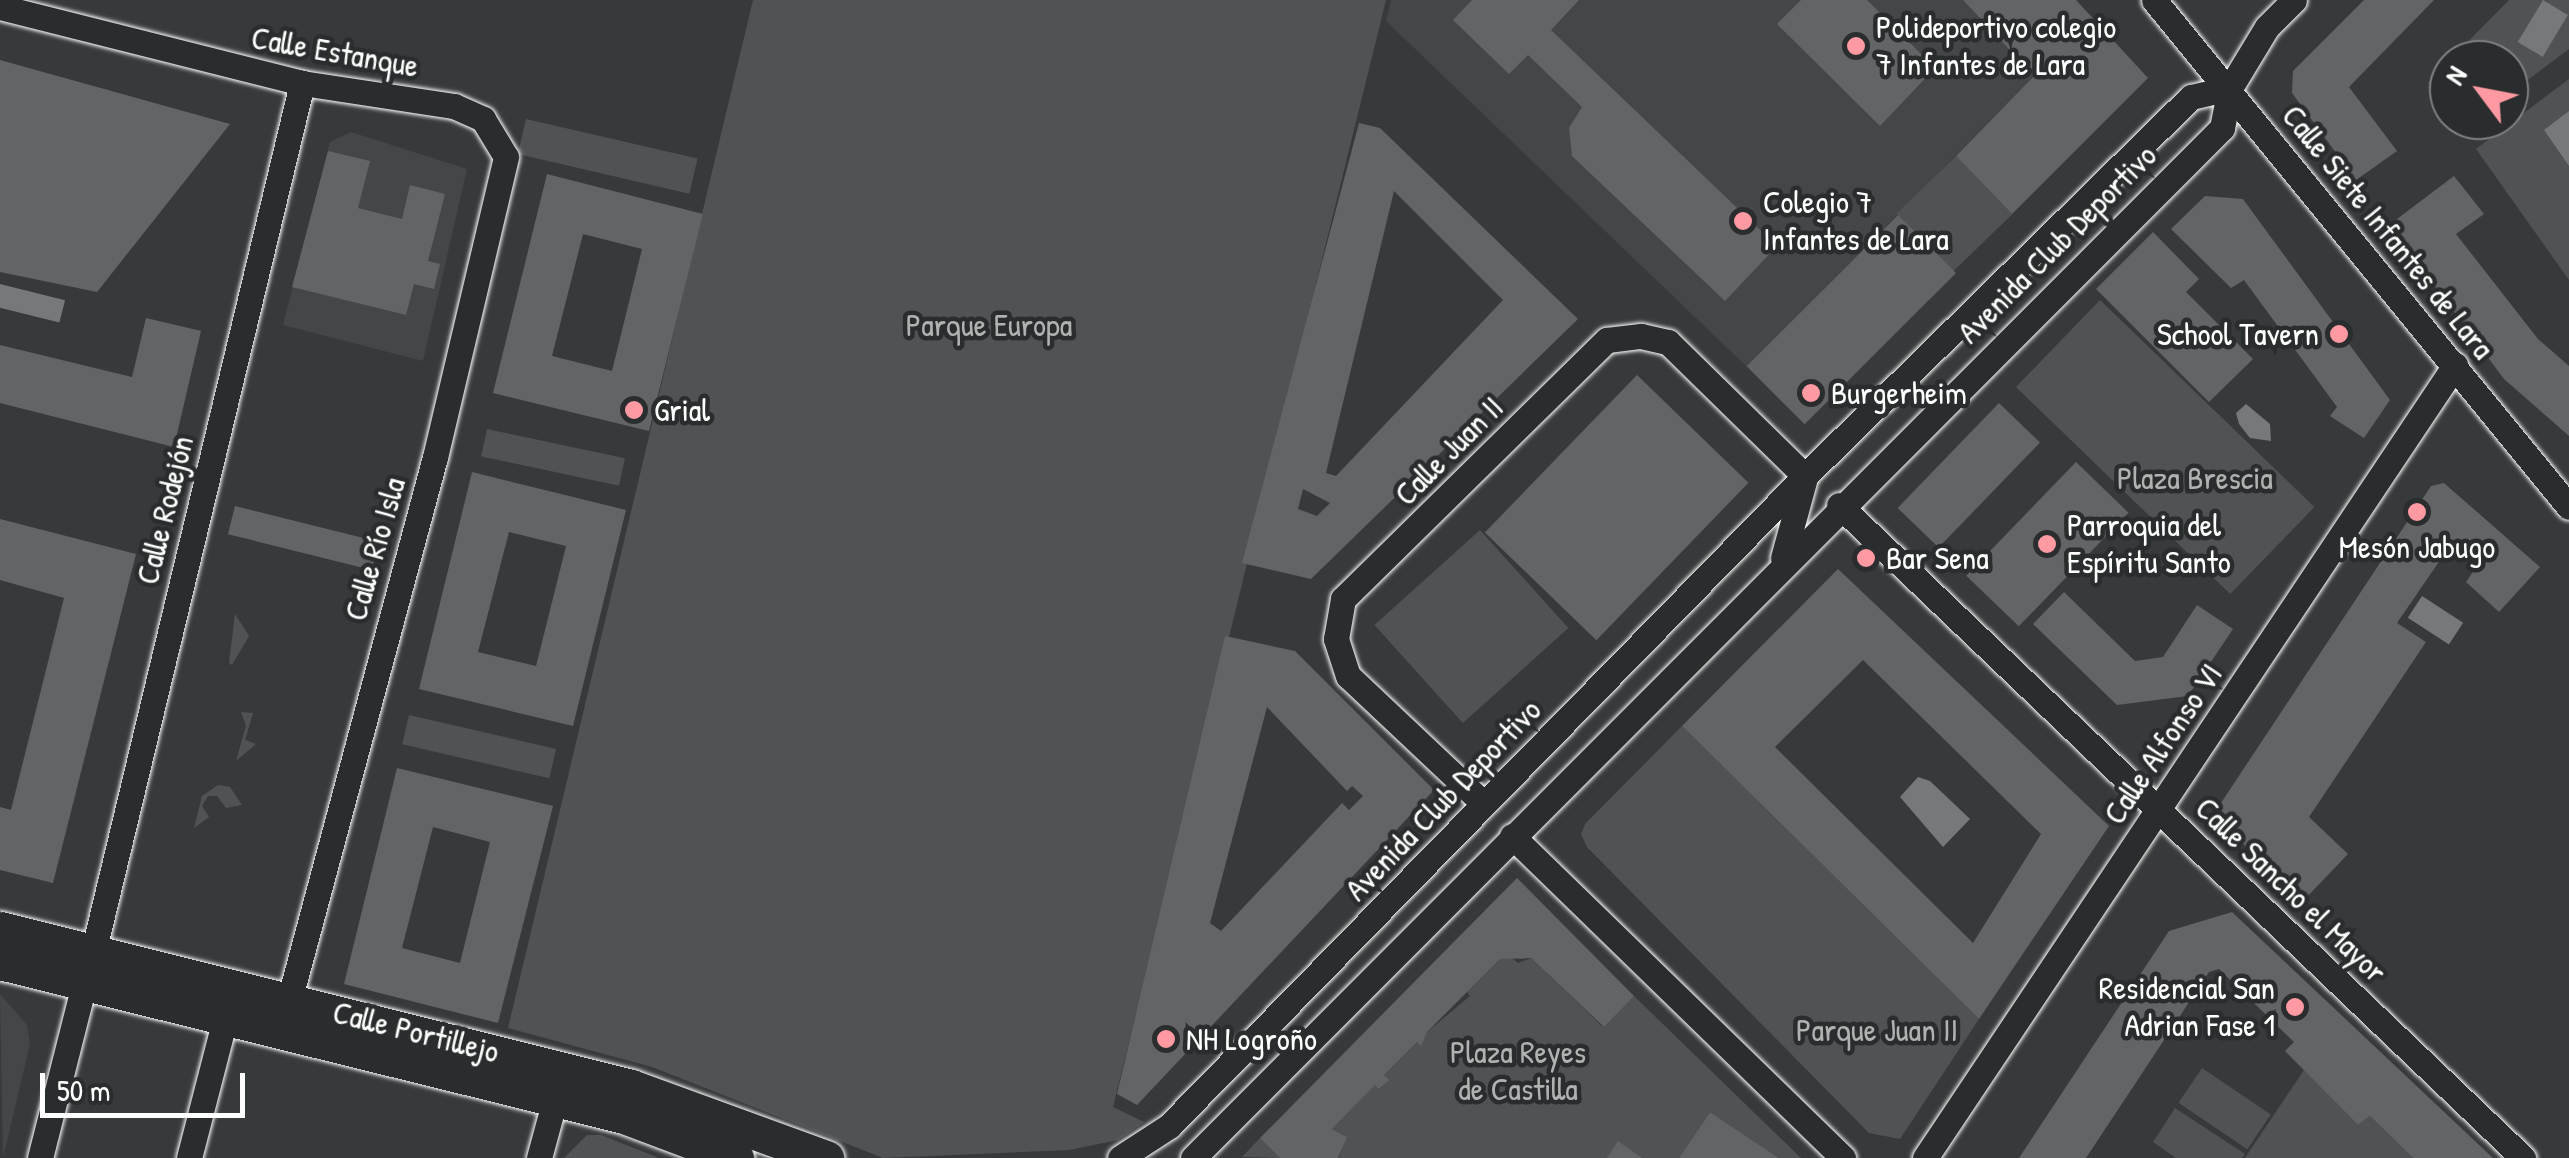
<!DOCTYPE html>
<html>
<head>
<meta charset="utf-8">
<style>
  body { margin:0 }
  #map { position:relative; width:2569px; height:1158px; overflow:hidden; background:#373a3b; font-family:"Patrick Hand",sans-serif }
  div>[style] { position:absolute }
  .built>* { inset:0; background:#444748 }
  .green>* { inset:0; background:#505354; transform-origin:0 0 }
  .water>* { inset:0; background:#767879; transform-origin:0 0 }
  .building>* { inset:0; background:#636465; transform-origin:0 0 }
  .roads { filter:drop-shadow(0 0 2px #fff) drop-shadow(0 0 2px #fff) }
  .street>* { height:25px; margin:-12.5px; padding:0 12.5px; transform-origin:12.5px; border-radius:12.5px; background:#2a2d2e }
  .secondary>* { height:35px; margin:-17.5px; padding:0 17.5px; transform-origin:17.5px; border-radius:17.5px; background:#2a2d2e }
  .dots>* { width:28px; height:28px; translate:-50% -50%; box-sizing:border-box; border:5px solid #2a2d2e; border-radius:50% }
  span { translate:-50% -50%; white-space:nowrap; text-align:center; line-height:1.15; -webkit-text-stroke:9px #2a2d2e; paint-order:stroke }
  .poi-label { font-size:32px; color:#fff }
  .left { translate:0 -50%; text-align:left }
  .right { translate:-100% -50%; text-align:right }
  .street-label { font-size:32px; color:#fff }
  .park-label { font-size:32px; color:#b0b2b2 }
  .north { position:absolute; left:2429px; top:40px; width:100px; height:100px; box-sizing:border-box; background:#2a2d2e; border:2px solid #7f8182; border-radius:50%; rotate:302deg; font-size:28px; font-weight:700; line-height:40px; text-align:center; color:#fff }
  .north::after { content:''; display:block; margin:auto; width:35px; height:45px; background:#ff9aa2; clip-path:polygon(50% 0,100% 100%,50% 72%,0 100%) }
  .scale { position:absolute; left:40px; top:1073px; width:205px; height:45px; box-sizing:border-box; border:5px solid #fff; border-top:0; padding-left:12px; font-size:30px; line-height:35px; white-space:nowrap; color:#fff; -webkit-text-stroke:8px #2a2d2e; paint-order:stroke }
</style>
</head>
<body>
<div id="map">
  <div class="built">
    <div style="clip-path:polygon(1391px 0,1963px 0,2034px 76px,1747px 367px,1386px 21px)"></div>
    <div style="clip-path:polygon(351px 132px,467px 169px,423px 361px,283px 325px,330px 142px)"></div>
    <div style="clip-path:polygon(0 994px,27px 1025px,30px 1044px,3px 1158px)"></div>
  </div>
  <div class="green">
    <div style="clip-path:polygon(753px 0,1386px 0,1113px 1107px,1144px 1122px,1118px 1140px,1069px 1150px,883px 1158px,652px 1067px,508px 1028px)"></div>
    <div style="clip-path:polygon(2509px 0,2569px 0,2569px 49px,2509px 94px,2509px 60px,2450px 60px)"></div>
    <div style="clip-path:polygon(2449px 61px,2449px 116px,2428px 83px)"></div>
    <div style="clip-path:polygon(2569px 79px,2569px 280px,2476px 149px)"></div>
    <div style="left:526px;top:119px;width:176px;height:36px;rotate:13deg"></div>
    <div style="left:1956px;top:156px;width:81px;height:83px;rotate:46deg"></div>
    <div style="left:2100px;top:300px;width:298px;height:121px;rotate:44deg"></div>
    <div style="left:487px;top:429px;width:141px;height:28px;rotate:12deg"></div>
    <div style="left:1480px;top:530px;width:132px;height:142px;rotate:48deg"></div>
    <div style="clip-path:polygon(235px 614px,249px 636px,232px 665px,229px 663px)"></div>
    <div style="clip-path:polygon(241px 712px,253px 713px,245px 740px,256px 744px,236px 761px,246px 726px)"></div>
    <div style="left:409px;top:715px;width:151px;height:30px;rotate:13deg"></div>
    <div style="clip-path:polygon(1682px 726px,1979px 1019px,1900px 1139px,1869px 1133px,1587px 847px,1581px 834px,1585px 824px)"></div>
    <div style="clip-path:polygon(218px 785px,230px 787px,242px 805px,226px 808px,217px 796px,208px 796px,202px 806px,209px 817px,194px 828px,202px 796px)"></div>
    <div style="clip-path:polygon(1511px 957px,1518px 963px,1531px 958px,1603px 1027px,1634px 996px,1801px 1158px,1779px 1158px,1710px 1112px,1679px 1158px,1339px 1158px,1346px 1136px,1332px 1129px,1375px 1085px,1380px 1089px,1388px 1080px,1384px 1075px,1417px 1042px,1421px 1045px,1427px 1032px,1470px 996px,1467px 992px,1500px 959px)"></div>
    <div style="left:2202px;top:1068px;width:83px;height:42px;rotate:34deg"></div>
    <div style="clip-path:polygon(2304px 1070px,2358px 1125px,2370px 1116px,2413px 1158px,2245px 1158px)"></div>
    <div style="clip-path:polygon(2175px 1108px,2245px 1154px,2242px 1158px,2176px 1158px,2153px 1142px)"></div>
    <div style="clip-path:polygon(587px 1135px,601px 1135px,659px 1158px,564px 1158px)"></div>
    <div style="clip-path:polygon(1260px 1138px,1280px 1158px,1242px 1157px)"></div>
  </div>
  <div class="water">
    <div style="left:2543px;top:0;width:29px;height:49px;rotate:31deg"></div>
    <div style="clip-path:polygon(2569px 111px,2569px 166px,2544px 130px)"></div>
    <div style="left:0;top:284px;width:67px;height:23px;rotate:14deg"></div>
    <div style="clip-path:polygon(2246px 404px,2270px 424px,2271px 441px,2250px 438px,2239px 424px,2236px 413px)"></div>
    <div style="left:2422px;top:596px;width:49px;height:26px;rotate:33deg"></div>
    <div style="clip-path:polygon(1918px 777px,1930px 781px,1970px 819px,1943px 847px,1900px 797px)"></div>
  </div>
  <div class="building">
    <div style="clip-path:polygon(1472px 0,1579px 0,1551px 30px,1777px 246px,1725px 301px,1572px 156px,1569px 128px,1582px 107px,1528px 55px,1509px 74px,1453px 20px)"></div>
    <div style="clip-path:polygon(1801px 0,1867px 0,1935px 68px,1880px 126px,1777px 24px)"></div>
    <div style="clip-path:polygon(1963px 0,2076px 0,2148px 78px,2012px 214px,1956px 156px,2034px 76px)"></div>
    <div style="clip-path:polygon(2364px 0,2434px 0,2349px 87px,2397px 151px,2356px 180px,2292px 93px,2293px 71px)"></div>
    <div style="clip-path:polygon(0 60px,230px 124px,97px 292px,0 272px)"></div>
    <div style="clip-path:polygon(evenodd,1359px 123px,1380px 128px,1578px 319px,1311px 579px,1242px 563px,1359px 123px,1394px 191px,1503px 300px,1336px 476px,1326px 473px,1394px 191px,1359px 123px,1303px 489px,1330px 503px,1317px 516px,1298px 509px,1303px 489px)"></div>
    <div style="clip-path:polygon(328px 151px,370px 161px,358px 208px,402px 219px,410px 185px,445px 194px,428px 261px,440px 264px,434px 289px,414px 284px,406px 315px,292px 287px)"></div>
    <div style="clip-path:polygon(evenodd,547px 174px,703px 214px,649px 431px,493px 393px,547px 174px,583px 234px,642px 249px,612px 371px,552px 356px,583px 234px)"></div>
    <div style="clip-path:polygon(2454px 176px,2484px 214px,2456px 234px,2538px 339px,2569px 366px,2569px 436px,2504px 379px,2389px 225px)"></div>
    <div style="clip-path:polygon(2205px 196px,2243px 199px,2390px 400px,2364px 438px,2330px 416px,2337px 407px,2244px 280px,2231px 288px,2171px 229px)"></div>
    <div style="left:1898px;top:215px;width:82px;height:214px;rotate:45deg"></div>
    <div style="clip-path:polygon(2153px 232px,2199px 279px,2186px 292px,2253px 359px,2209px 402px,2096px 289px)"></div>
    <div style="clip-path:polygon(146px 318px,201px 331px,174px 447px,0 403px,0 345px,132px 377px)"></div>
    <div style="left:1637px;top:375px;width:155px;height:219px;rotate:44deg"></div>
    <div style="left:1999px;top:403px;width:57px;height:146px;rotate:44deg"></div>
    <div style="left:2076px;top:462px;width:73px;height:158px;rotate:44deg"></div>
    <div style="clip-path:polygon(evenodd,472px 472px,626px 510px,573px 726px,419px 689px,472px 472px,509px 532px,566px 546px,536px 666px,478px 652px,509px 532px)"></div>
    <div style="clip-path:polygon(2444px 483px,2540px 567px,2499px 612px,2466px 582px,2475px 569px,2447px 550px,2397px 623px,2426px 642px,2309px 817px,2348px 854px,2303px 901px,2213px 815px,2431px 486px)"></div>
    <div style="left:235px;top:506px;width:148px;height:29px;rotate:14deg"></div>
    <div style="clip-path:polygon(0 519px,136px 554px,53px 883px,0 870px,0 807px,11px 810px,64px 598px,0 580px)"></div>
    <div style="clip-path:polygon(evenodd,1838px 569px,2109px 826px,1979px 1019px,1682px 726px,1838px 569px,1863px 660px,2041px 834px,1973px 943px,1775px 747px,1863px 660px)"></div>
    <div style="clip-path:polygon(2064px 592px,2135px 661px,2163px 657px,2197px 605px,2233px 629px,2188px 696px,2117px 705px,2033px 624px)"></div>
    <div style="clip-path:polygon(evenodd,1225px 636px,1295px 651px,1434px 790px,1137px 1105px,1117px 1094px,1225px 636px,1267px 707px,1347px 791px,1352px 786px,1363px 796px,1349px 810px,1342px 803px,1221px 931px,1210px 923px,1267px 707px)"></div>
    <div style="clip-path:polygon(evenodd,397px 768px,553px 806px,498px 1023px,344px 984px,397px 768px,433px 827px,490px 842px,460px 963px,402px 948px,433px 827px)"></div>
    <div style="clip-path:polygon(1517px 878px,1634px 996px,1604px 1027px,1531px 958px,1500px 959px,1427px 1032px,1421px 1046px,1417px 1042px,1384px 1075px,1389px 1080px,1379px 1089px,1375px 1085px,1332px 1129px,1347px 1137px,1338px 1158px,1280px 1158px,1260px 1138px)"></div>
    <div style="clip-path:polygon(2232px 912px,2493px 1158px,2413px 1158px,2370px 1116px,2358px 1125px,2285px 1051px,2294px 1042px,2219px 969px,2209px 972px,2086px 1158px,2019px 1158px,2169px 931px)"></div>
    <div style="clip-path:polygon(1710px 1112px,1779px 1158px,1679px 1158px)"></div>
    <div style="clip-path:polygon(1618px 1141px,1642px 1158px,1607px 1158px)"></div>
  </div>
  <div class="roads">
    <div class="street">
      <div style="left:2154px;top:0;width:655px;rotate:50.7deg"></div>
      <div style="left:0;top:7px;width:311px;rotate:14.1deg"></div>
      <div style="left:302px;top:83px;width:154px;rotate:8.6deg"></div>
      <div style="left:454px;top:106px;width:32px;rotate:24deg"></div>
      <div style="left:483px;top:119px;width:44px;rotate:58.8deg"></div>
      <div style="left:506px;top:157px;width:308px;rotate:103.3deg"></div>
      <div style="left:435px;top:457px;width:563px;rotate:105.02deg"></div>
      <div style="left:1839px;top:505px;width:946px;rotate:43.67deg"></div>
      <div style="left:1783px;top:558px;width:80px;rotate:-74.7deg"></div>
      <div style="left:1483px;top:803px;width:185px;rotate:-136.7deg"></div>
      <div style="left:1348px;top:676px;width:39px;rotate:-108deg"></div>
      <div style="left:1336px;top:639px;width:41px;rotate:-80.1deg"></div>
      <div style="left:1343px;top:599px;width:370px;rotate:-44.5deg"></div>
      <div style="left:1607px;top:340px;width:34px;rotate:-7deg"></div>
      <div style="left:1641px;top:336px;width:28px;rotate:13deg"></div>
      <div style="left:1668px;top:342px;width:192px;rotate:44.4deg"></div>
      <div style="left:1512px;top:836px;width:462px;rotate:44.2deg"></div>
      <div style="left:93px;top:953px;width:895px;rotate:-76.49deg"></div>
      <div style="left:40px;top:1158px;width:179px;rotate:-75.8deg"></div>
      <div style="left:189px;top:1158px;width:144px;rotate:-75.5deg"></div>
      <div style="left:539px;top:1158px;width:61px;rotate:-74.8deg"></div>
      <div style="left:1120px;top:1158px;width:59px;rotate:-33.1deg"></div>
      <div style="left:1169px;top:1126px;width:909px;rotate:-45.62deg"></div>
      <div style="left:1805px;top:476px;width:541px;rotate:-44.48deg"></div>
      <div style="left:2191px;top:97px;width:40px;rotate:-13deg"></div>
      <div style="left:1193px;top:1158px;width:1456px;rotate:-45.03deg"></div>
      <div style="left:2222px;top:128px;width:41px;rotate:-78.7deg"></div>
      <div style="left:2230px;top:88px;width:71px;rotate:-58.8deg"></div>
      <div style="left:2267px;top:27px;width:38px;rotate:-45deg"></div>
      <div style="left:1925px;top:1158px;width:954px;rotate:-56.24deg"></div>
    </div>
    <div class="secondary">
      <div style="left:0;top:929px;width:650px;rotate:14.06deg"></div>
      <div style="left:631px;top:1087px;width:208px;rotate:20deg"></div>
      <div style="left:0;top:962px;width:643px;rotate:13.86deg"></div>
      <div style="left:624px;top:1116px;width:120px;rotate:20.6deg"></div>
    </div>
  </div>
  <div class="dots">
    <div style="left:1856px;top:46px;background:#ff9aa2"></div>
    <div style="left:1743px;top:221px;background:#ff9aa2"></div>
    <div style="left:2339px;top:334px;background:#ff9aa2"></div>
    <div style="left:1811px;top:393px;background:#ff9aa2"></div>
    <div style="left:634px;top:410px;background:#ff9aa2"></div>
    <div style="left:2417px;top:512px;background:#ff9aa2"></div>
    <div style="left:2047px;top:544px;background:#ff9aa2"></div>
    <div style="left:1866px;top:558px;background:#ff9aa2"></div>
    <div style="left:2295px;top:1007px;background:#ff9aa2"></div>
    <div style="left:1166px;top:1039px;background:#ff9aa2"></div>
  </div>
  <div class="poi-label">
    <span class="left" style="left:1876px;top:46px">Polideportivo colegio<br>7 Infantes de Lara</span>
    <span class="left" style="left:1763px;top:221px">Colegio 7<br>Infantes de Lara</span>
    <span class="right" style="left:2319px;top:334px">School Tavern</span>
    <span class="left" style="left:1831px;top:393px">Burgerheim</span>
    <span class="left" style="left:654px;top:410px">Grial</span>
    <span class="left" style="left:2067px;top:544px">Parroquia del<br>Espíritu Santo</span>
    <span style="left:2417px;top:547px">Mesón Jabugo</span>
    <span class="left" style="left:1886px;top:558px">Bar Sena</span>
    <span class="right" style="left:2275px;top:1007px">Residencial San<br>Adrian Fase 1</span>
    <span class="left" style="left:1186px;top:1039px">NH Logroño</span>
  </div>
  <div class="street-label">
    <span style="left:335px;top:52px;rotate:10deg">Calle Estanque</span>
    <span style="left:2388px;top:232px;rotate:51deg">Calle Siete Infantes de Lara</span>
    <span style="left:2057px;top:244px;rotate:-45deg">Avenida Club Deportivo</span>
    <span style="left:1449px;top:451px;rotate:-45deg">Calle Juan II</span>
    <span style="left:165px;top:510px;rotate:-76deg">Calle Rodejón</span>
    <span style="left:375px;top:549px;rotate:-74deg">Calle Río Isla</span>
    <span style="left:2163px;top:744px;rotate:-56deg">Calle Alfonso VI</span>
    <span style="left:1443px;top:800px;rotate:-46deg">Avenida Club Deportivo</span>
    <span style="left:2291px;top:890px;rotate:44deg">Calle Sancho el Mayor</span>
    <span style="left:416px;top:1032px;rotate:14deg">Calle Portillejo</span>
  </div>
  <div class="park-label">
    <span style="left:989px;top:325px">Parque Europa</span>
    <span style="left:2195px;top:478px">Plaza Brescia</span>
    <span style="left:1877px;top:1030px">Parque Juan II</span>
    <span style="left:1518px;top:1071px">Plaza Reyes<br>de Castilla</span>
  </div>
  <div class="north">N</div>
  <div class="scale">50 m</div>
</div>
</body>
</html>
